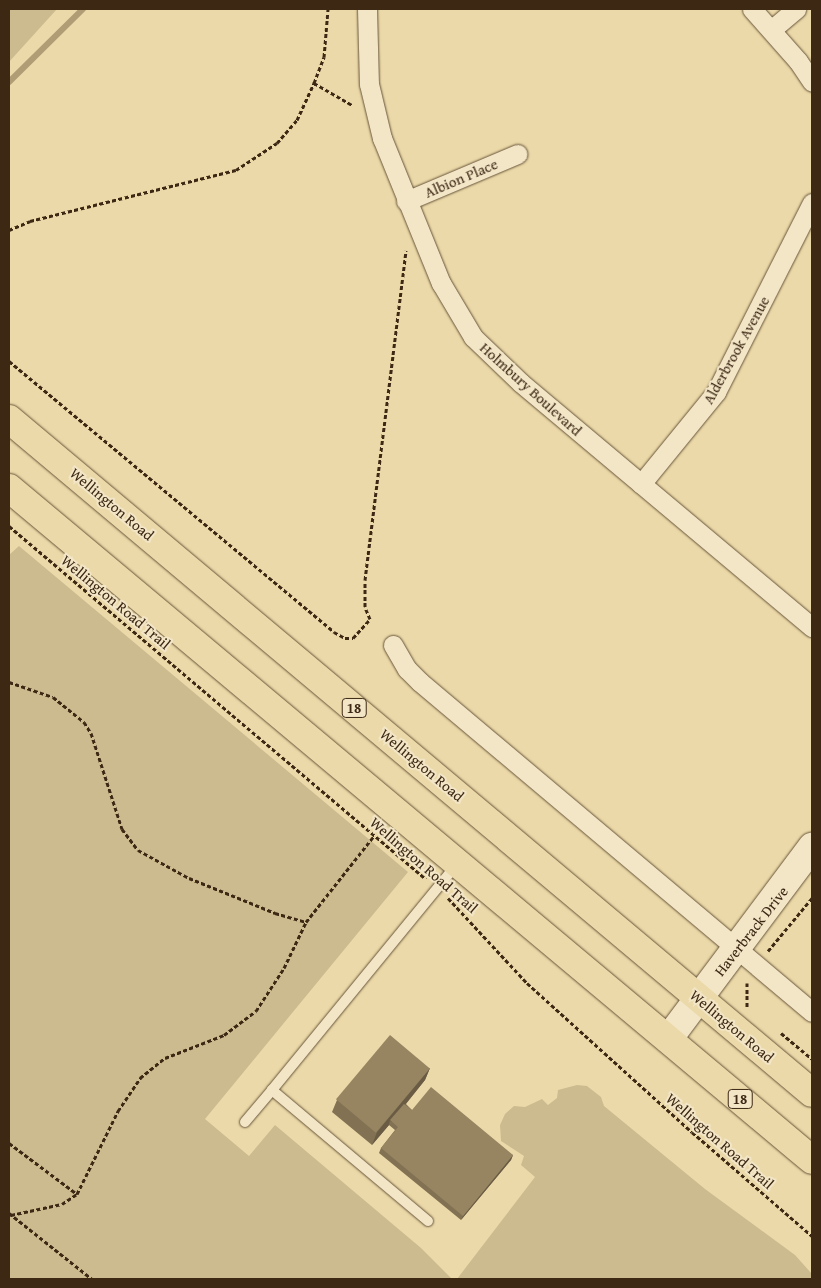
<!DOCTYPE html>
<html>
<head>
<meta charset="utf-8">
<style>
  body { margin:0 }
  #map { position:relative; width:821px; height:1288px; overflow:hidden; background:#ebd9a9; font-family:"Gentium Book Plus",serif }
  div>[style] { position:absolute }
  .green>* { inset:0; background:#cdbb90 }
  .stream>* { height:6px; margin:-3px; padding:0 3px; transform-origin:3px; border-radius:3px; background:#b09d76 }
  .path>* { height:3px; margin-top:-1.5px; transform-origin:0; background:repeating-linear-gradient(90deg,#3d2814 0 4px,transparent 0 6.5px) }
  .roads { filter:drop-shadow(0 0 1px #685439) drop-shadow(0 0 1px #685439) }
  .lane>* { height:10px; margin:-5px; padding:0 5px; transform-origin:5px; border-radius:5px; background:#f2e6c7 }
  .street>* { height:19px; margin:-9.5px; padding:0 9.5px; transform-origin:9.5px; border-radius:9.5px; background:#f2e6c7 }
  .secondary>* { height:28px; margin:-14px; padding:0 14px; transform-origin:14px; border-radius:14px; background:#f2e6c7 }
  .highway>* { height:28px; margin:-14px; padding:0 14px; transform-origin:14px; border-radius:14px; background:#ebd9a9 }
  .wall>* { inset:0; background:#827253 }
  .shaded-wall>* { inset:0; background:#6a5c44 }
  .building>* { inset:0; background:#978461; transform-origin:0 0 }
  span { translate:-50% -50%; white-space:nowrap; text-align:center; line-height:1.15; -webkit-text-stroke:4px #f2e6c7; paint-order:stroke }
  .shield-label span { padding:1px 4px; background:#f2e6c7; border:1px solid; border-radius:4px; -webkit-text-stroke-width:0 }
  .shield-label { font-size:14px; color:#3d2814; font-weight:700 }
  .street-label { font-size:15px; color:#3d2814 }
  .frame { position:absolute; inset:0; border:10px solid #3d2814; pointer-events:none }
</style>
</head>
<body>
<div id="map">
  <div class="green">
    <div style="clip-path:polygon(9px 9px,57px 9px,9px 62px)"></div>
    <div style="clip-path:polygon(19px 546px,408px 872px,205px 1119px,249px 1156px,275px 1125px,421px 1248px,452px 1279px,9px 1279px,9px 555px)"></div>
    <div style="clip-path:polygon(577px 1085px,587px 1086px,601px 1097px,604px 1106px,705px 1189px,795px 1255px,812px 1274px,812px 1279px,457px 1279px,535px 1177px,521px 1165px,524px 1156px,501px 1141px,500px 1125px,505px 1114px,514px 1106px,525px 1107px,542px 1099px,548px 1105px,557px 1098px,558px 1090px)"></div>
  </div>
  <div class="stream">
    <div style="left:9px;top:82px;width:104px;rotate:-44.6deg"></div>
  </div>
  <div class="path">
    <div style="left:314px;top:83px;width:44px;rotate:30.1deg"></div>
    <div style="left:9px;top:230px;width:23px;rotate:-23deg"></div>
    <div style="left:30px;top:221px;width:212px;rotate:-13.9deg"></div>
    <div style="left:236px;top:170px;width:49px;rotate:-33.4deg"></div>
    <div style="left:277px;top:143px;width:30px;rotate:-49deg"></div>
    <div style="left:297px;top:120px;width:41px;rotate:-65.3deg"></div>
    <div style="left:314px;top:83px;width:28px;rotate:-69deg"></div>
    <div style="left:324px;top:57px;width:48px;rotate:-85.2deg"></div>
    <div style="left:9px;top:361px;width:423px;rotate:39.8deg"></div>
    <div style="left:334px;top:632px;width:13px;rotate:29deg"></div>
    <div style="left:345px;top:638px;width:8px"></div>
    <div style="left:353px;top:638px;width:25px;rotate:-48deg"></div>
    <div style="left:370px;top:619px;width:13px;rotate:-113deg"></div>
    <div style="left:365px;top:607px;width:27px;rotate:-90deg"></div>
    <div style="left:365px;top:580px;width:332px;rotate:-82.9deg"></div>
    <div style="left:9px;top:526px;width:546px;rotate:40.25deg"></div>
    <div style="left:9px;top:682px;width:46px;rotate:18.8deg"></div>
    <div style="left:53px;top:697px;width:40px;rotate:39deg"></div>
    <div style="left:84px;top:722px;width:13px;rotate:58deg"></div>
    <div style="left:91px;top:733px;width:101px;rotate:72.1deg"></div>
    <div style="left:122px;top:829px;width:26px;rotate:53deg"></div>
    <div style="left:138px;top:850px;width:58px;rotate:28.8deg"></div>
    <div style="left:189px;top:878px;width:93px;rotate:22.1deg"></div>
    <div style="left:275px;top:913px;width:32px;rotate:16deg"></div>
    <div style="left:448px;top:898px;width:116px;rotate:47.1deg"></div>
    <div style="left:527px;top:983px;width:222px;rotate:42.1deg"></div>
    <div style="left:692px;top:1132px;width:159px;rotate:40.9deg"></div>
    <div style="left:768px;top:951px;width:69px;rotate:-50.3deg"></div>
    <div style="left:747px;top:983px;width:24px;rotate:90deg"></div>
    <div style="left:781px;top:1033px;width:40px;rotate:40deg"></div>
    <div style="left:9px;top:1143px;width:85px;rotate:36.9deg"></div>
    <div style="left:77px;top:1194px;width:93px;rotate:-63.7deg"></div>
    <div style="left:118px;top:1111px;width:40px;rotate:-56deg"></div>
    <div style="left:140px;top:1078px;width:32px;rotate:-39deg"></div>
    <div style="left:165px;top:1058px;width:63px;rotate:-21.3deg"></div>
    <div style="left:224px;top:1035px;width:40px;rotate:-37deg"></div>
    <div style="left:256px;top:1011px;width:51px;rotate:-56.9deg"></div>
    <div style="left:284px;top:968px;width:51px;rotate:-64.4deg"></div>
    <div style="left:306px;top:922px;width:110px;rotate:-51.7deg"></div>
    <div style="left:9px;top:1213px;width:106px;rotate:38.5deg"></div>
    <div style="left:11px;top:1215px;width:52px;rotate:-12.2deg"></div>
    <div style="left:62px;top:1204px;width:18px;rotate:-34deg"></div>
  </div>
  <div class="roads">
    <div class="lane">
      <div style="left:245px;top:1122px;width:42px;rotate:-49.8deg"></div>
      <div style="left:428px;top:1221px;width:204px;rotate:-140deg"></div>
      <div style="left:272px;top:1090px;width:291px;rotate:-50.7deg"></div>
    </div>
    <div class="street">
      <div style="left:367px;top:9px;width:75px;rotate:88.5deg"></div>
      <div style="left:369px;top:84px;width:56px;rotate:76.5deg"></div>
      <div style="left:382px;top:138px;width:157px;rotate:67.9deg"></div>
      <div style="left:441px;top:283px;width:63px;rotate:59.3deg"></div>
      <div style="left:473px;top:337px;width:66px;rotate:43.8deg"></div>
      <div style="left:521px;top:383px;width:380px;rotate:40deg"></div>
      <div style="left:752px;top:9px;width:69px;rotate:48.5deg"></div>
      <div style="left:798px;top:61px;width:25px;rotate:56deg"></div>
      <div style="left:771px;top:30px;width:33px;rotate:-40deg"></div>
      <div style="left:406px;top:201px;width:121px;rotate:-22.9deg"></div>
      <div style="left:641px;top:484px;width:119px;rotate:-50.8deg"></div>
      <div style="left:716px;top:392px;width:212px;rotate:-63.1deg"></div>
      <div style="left:393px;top:645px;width:28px;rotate:60deg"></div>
      <div style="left:407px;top:669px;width:18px;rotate:45deg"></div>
      <div style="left:420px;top:682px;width:512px;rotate:40.09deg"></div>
    </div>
    <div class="secondary">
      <div style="left:669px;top:1038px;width:239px;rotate:-53.2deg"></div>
    </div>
    <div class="highway">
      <div style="left:9px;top:419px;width:1048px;rotate:40.01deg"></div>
      <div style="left:9px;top:488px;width:1047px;rotate:39.92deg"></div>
    </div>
  </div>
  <div class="wall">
    <div style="clip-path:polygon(430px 1068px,425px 1080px,406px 1104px,412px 1110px,513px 1155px,511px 1160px,461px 1220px,379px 1153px,381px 1148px,395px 1130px,389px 1125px,372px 1145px,332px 1112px,337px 1100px)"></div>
  </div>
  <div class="shaded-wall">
    <div style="clip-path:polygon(430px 1068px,425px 1080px,391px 1122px,390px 1120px,389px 1125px,372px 1145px,377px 1132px)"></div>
    <div style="clip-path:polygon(513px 1155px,511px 1160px,461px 1220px,463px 1216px)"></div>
  </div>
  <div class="building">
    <div style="left:390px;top:1035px;width:52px;height:84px;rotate:40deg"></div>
    <div style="clip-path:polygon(431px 1087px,513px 1155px,463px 1216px,381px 1148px,398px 1127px,390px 1120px,404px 1104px,412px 1110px)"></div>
  </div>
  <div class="shield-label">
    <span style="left:354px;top:708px">18</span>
    <span style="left:740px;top:1099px">18</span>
  </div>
  <div class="street-label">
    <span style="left:461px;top:178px;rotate:-23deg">Albion Place</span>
    <span style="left:736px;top:350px;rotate:-61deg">Alderbrook Avenue</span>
    <span style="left:531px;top:389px;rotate:42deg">Holmbury Boulevard</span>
    <span style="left:112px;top:504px;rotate:40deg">Wellington Road</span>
    <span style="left:116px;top:602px;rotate:40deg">Wellington Road Trail</span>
    <span style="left:422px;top:765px;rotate:40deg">Wellington Road</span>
    <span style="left:424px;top:865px;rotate:41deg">Wellington Road Trail</span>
    <span style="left:751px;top:931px;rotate:-52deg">Haverbrack Drive</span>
    <span style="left:732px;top:1026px;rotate:40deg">Wellington Road</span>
    <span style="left:720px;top:1141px;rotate:41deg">Wellington Road Trail</span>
  </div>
  <div class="frame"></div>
</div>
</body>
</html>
